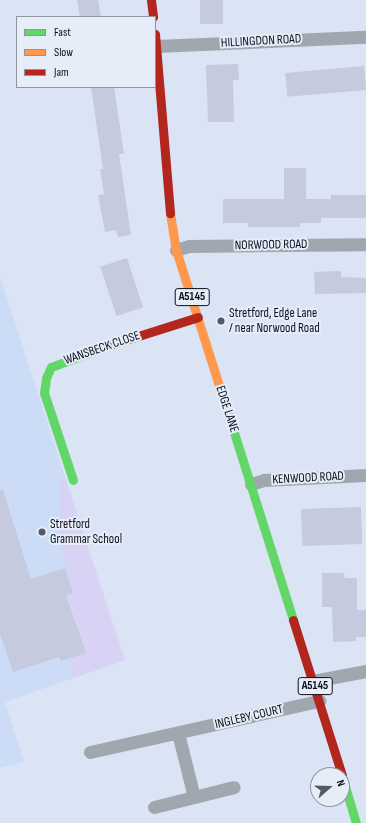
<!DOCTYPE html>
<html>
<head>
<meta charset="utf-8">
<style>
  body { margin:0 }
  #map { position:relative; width:366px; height:823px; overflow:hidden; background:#dae4f4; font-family:"Sofia Sans Condensed",sans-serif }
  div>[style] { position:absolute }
  .built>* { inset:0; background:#ccdcf7 }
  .green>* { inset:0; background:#d8d2f5 }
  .building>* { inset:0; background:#c5cade; transform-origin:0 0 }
  .street>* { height:13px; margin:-6.5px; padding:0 6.5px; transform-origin:6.5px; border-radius:6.5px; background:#a1a7ae }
  .fast>* { height:9px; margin:-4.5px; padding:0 4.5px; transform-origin:4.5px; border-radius:4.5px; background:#63d668 }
  .slow>* { height:9px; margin:-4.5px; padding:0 4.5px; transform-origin:4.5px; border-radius:4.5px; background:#ff974d }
  .jam>* { height:9px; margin:-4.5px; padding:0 4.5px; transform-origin:4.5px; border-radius:4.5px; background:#b3261e }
  .dots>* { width:11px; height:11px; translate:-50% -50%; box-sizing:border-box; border:2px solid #e6edf9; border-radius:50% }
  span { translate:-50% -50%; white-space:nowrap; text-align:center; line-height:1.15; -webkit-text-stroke:4px #e6edf9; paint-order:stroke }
  .shield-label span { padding:1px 3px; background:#e6edf9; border:1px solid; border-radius:3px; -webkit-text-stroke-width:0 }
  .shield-label { font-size:12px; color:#0a0f1a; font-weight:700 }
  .street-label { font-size:13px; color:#0a0f1a }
  .poi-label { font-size:13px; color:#0a0f1a }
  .left { translate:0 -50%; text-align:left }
  .legend { position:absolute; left:16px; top:16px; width:140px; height:72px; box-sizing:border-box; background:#e6edf9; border:1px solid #8e94a0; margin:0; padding:5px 7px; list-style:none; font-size:12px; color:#0a0f1a }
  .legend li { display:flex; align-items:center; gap:8px; height:20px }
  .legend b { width:20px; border:1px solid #8e94a0 }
  .north { position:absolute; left:310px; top:767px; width:40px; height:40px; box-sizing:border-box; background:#e6edf9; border:1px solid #8e94a0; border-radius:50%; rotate:70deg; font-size:11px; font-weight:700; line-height:16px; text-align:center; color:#0a0f1a }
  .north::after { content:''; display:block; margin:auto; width:14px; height:18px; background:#535a66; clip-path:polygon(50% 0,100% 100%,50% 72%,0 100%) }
</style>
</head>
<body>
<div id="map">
  <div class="built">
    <div style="clip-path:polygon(0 277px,125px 660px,5px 702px,24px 762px,0 768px)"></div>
  </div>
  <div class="green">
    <div style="clip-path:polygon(62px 472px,125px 660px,74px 678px,68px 659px,85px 653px,66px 595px,73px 592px,64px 563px,70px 561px,61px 551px,59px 484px)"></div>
  </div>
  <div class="building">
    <div style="clip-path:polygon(77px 0,98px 0,101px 17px,80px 17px)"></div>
    <div style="left:200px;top:0;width:23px;height:24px"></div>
    <div style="clip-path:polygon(238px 64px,239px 80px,233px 80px,234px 122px,208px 122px,206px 65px)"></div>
    <div style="left:364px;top:66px;width:24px;height:79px;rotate:85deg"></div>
    <div style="clip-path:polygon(91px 87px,114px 87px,124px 154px,119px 154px,131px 235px,118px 237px,116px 230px,105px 232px,98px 195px,104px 194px,100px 169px,103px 169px)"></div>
    <div style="clip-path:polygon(284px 168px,306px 168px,306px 199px,331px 199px,331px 195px,366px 195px,366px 218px,321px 218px,321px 223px,300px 223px,300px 227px,248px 227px,248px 223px,223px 223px,223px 199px,284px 199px)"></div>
    <div style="left:127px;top:258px;width:52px;height:28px;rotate:72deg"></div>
    <div style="clip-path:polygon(341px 271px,341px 277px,366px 278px,366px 293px,315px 294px,314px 272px)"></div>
    <div style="clip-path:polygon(0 490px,3px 490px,31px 579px,65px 568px,73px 593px,66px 595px,86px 653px,61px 661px,59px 657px,13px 672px,0 634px)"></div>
    <div style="left:361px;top:507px;width:37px;height:60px;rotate:88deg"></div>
    <div style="clip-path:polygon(322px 573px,343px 573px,345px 578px,357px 578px,357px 610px,366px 610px,366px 637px,356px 637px,356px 641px,333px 642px,332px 607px,322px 607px)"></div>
  </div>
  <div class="street">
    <div style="left:156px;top:46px;width:210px;rotate:-2.5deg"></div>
    <div style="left:176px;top:250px;width:14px;rotate:-17deg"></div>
    <div style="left:189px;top:246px;width:177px;rotate:-0.6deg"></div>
    <div style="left:251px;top:484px;width:14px;rotate:-17deg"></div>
    <div style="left:264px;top:480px;width:102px;rotate:-2.8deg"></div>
    <div style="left:313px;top:681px;width:54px;rotate:-10.7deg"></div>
    <div style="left:178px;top:733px;width:66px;rotate:76deg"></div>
    <div style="left:90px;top:752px;width:235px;rotate:-12.6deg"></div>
    <div style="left:154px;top:807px;width:82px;rotate:-14deg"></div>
  </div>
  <div class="fast">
    <div style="left:231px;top:423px;width:207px;rotate:72.5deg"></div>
    <div style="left:73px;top:480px;width:92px;rotate:-108.4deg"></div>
    <div style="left:44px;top:393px;width:15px;rotate:-82deg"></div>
    <div style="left:46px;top:378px;width:12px;rotate:-66deg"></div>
    <div style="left:51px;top:367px;width:66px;rotate:-20.4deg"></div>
    <div style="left:342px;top:776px;width:49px;rotate:73.4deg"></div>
  </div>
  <div class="slow">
    <div style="left:170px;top:213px;width:37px;rotate:81deg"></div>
    <div style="left:176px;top:250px;width:182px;rotate:72.4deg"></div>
  </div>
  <div class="jam">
    <div style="left:151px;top:0;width:17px;rotate:83deg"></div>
    <div style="left:155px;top:34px;width:180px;rotate:85.2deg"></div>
    <div style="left:113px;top:344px;width:89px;rotate:-17.6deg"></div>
    <div style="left:293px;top:620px;width:163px;rotate:72.5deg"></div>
  </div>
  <div class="dots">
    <div style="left:221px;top:321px;background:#535a66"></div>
    <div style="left:42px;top:532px;background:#535a66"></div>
  </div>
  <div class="shield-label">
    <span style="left:192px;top:297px">A5145</span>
    <span style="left:315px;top:686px">A5145</span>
  </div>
  <div class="street-label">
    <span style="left:261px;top:41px;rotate:-3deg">HILLINGDON ROAD</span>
    <span style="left:271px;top:245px;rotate:-1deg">NORWOOD ROAD</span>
    <span style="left:102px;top:348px;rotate:-19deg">WANSBECK CLOSE</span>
    <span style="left:227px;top:409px;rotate:72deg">EDGE LANE</span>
    <span style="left:308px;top:478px;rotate:-3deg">KENWOOD ROAD</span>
    <span style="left:249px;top:717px;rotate:-13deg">INGLEBY COURT</span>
  </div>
  <div class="poi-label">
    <span class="left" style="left:229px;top:321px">Stretford, Edge Lane<br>/ near Norwood Road</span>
    <span class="left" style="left:50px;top:532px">Stretford<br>Grammar School</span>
  </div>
  <ul class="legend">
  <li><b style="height:5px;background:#63d668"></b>Fast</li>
  <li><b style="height:5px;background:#ff974d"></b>Slow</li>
  <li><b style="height:5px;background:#b3261e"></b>Jam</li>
  </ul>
  <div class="north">N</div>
</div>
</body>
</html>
